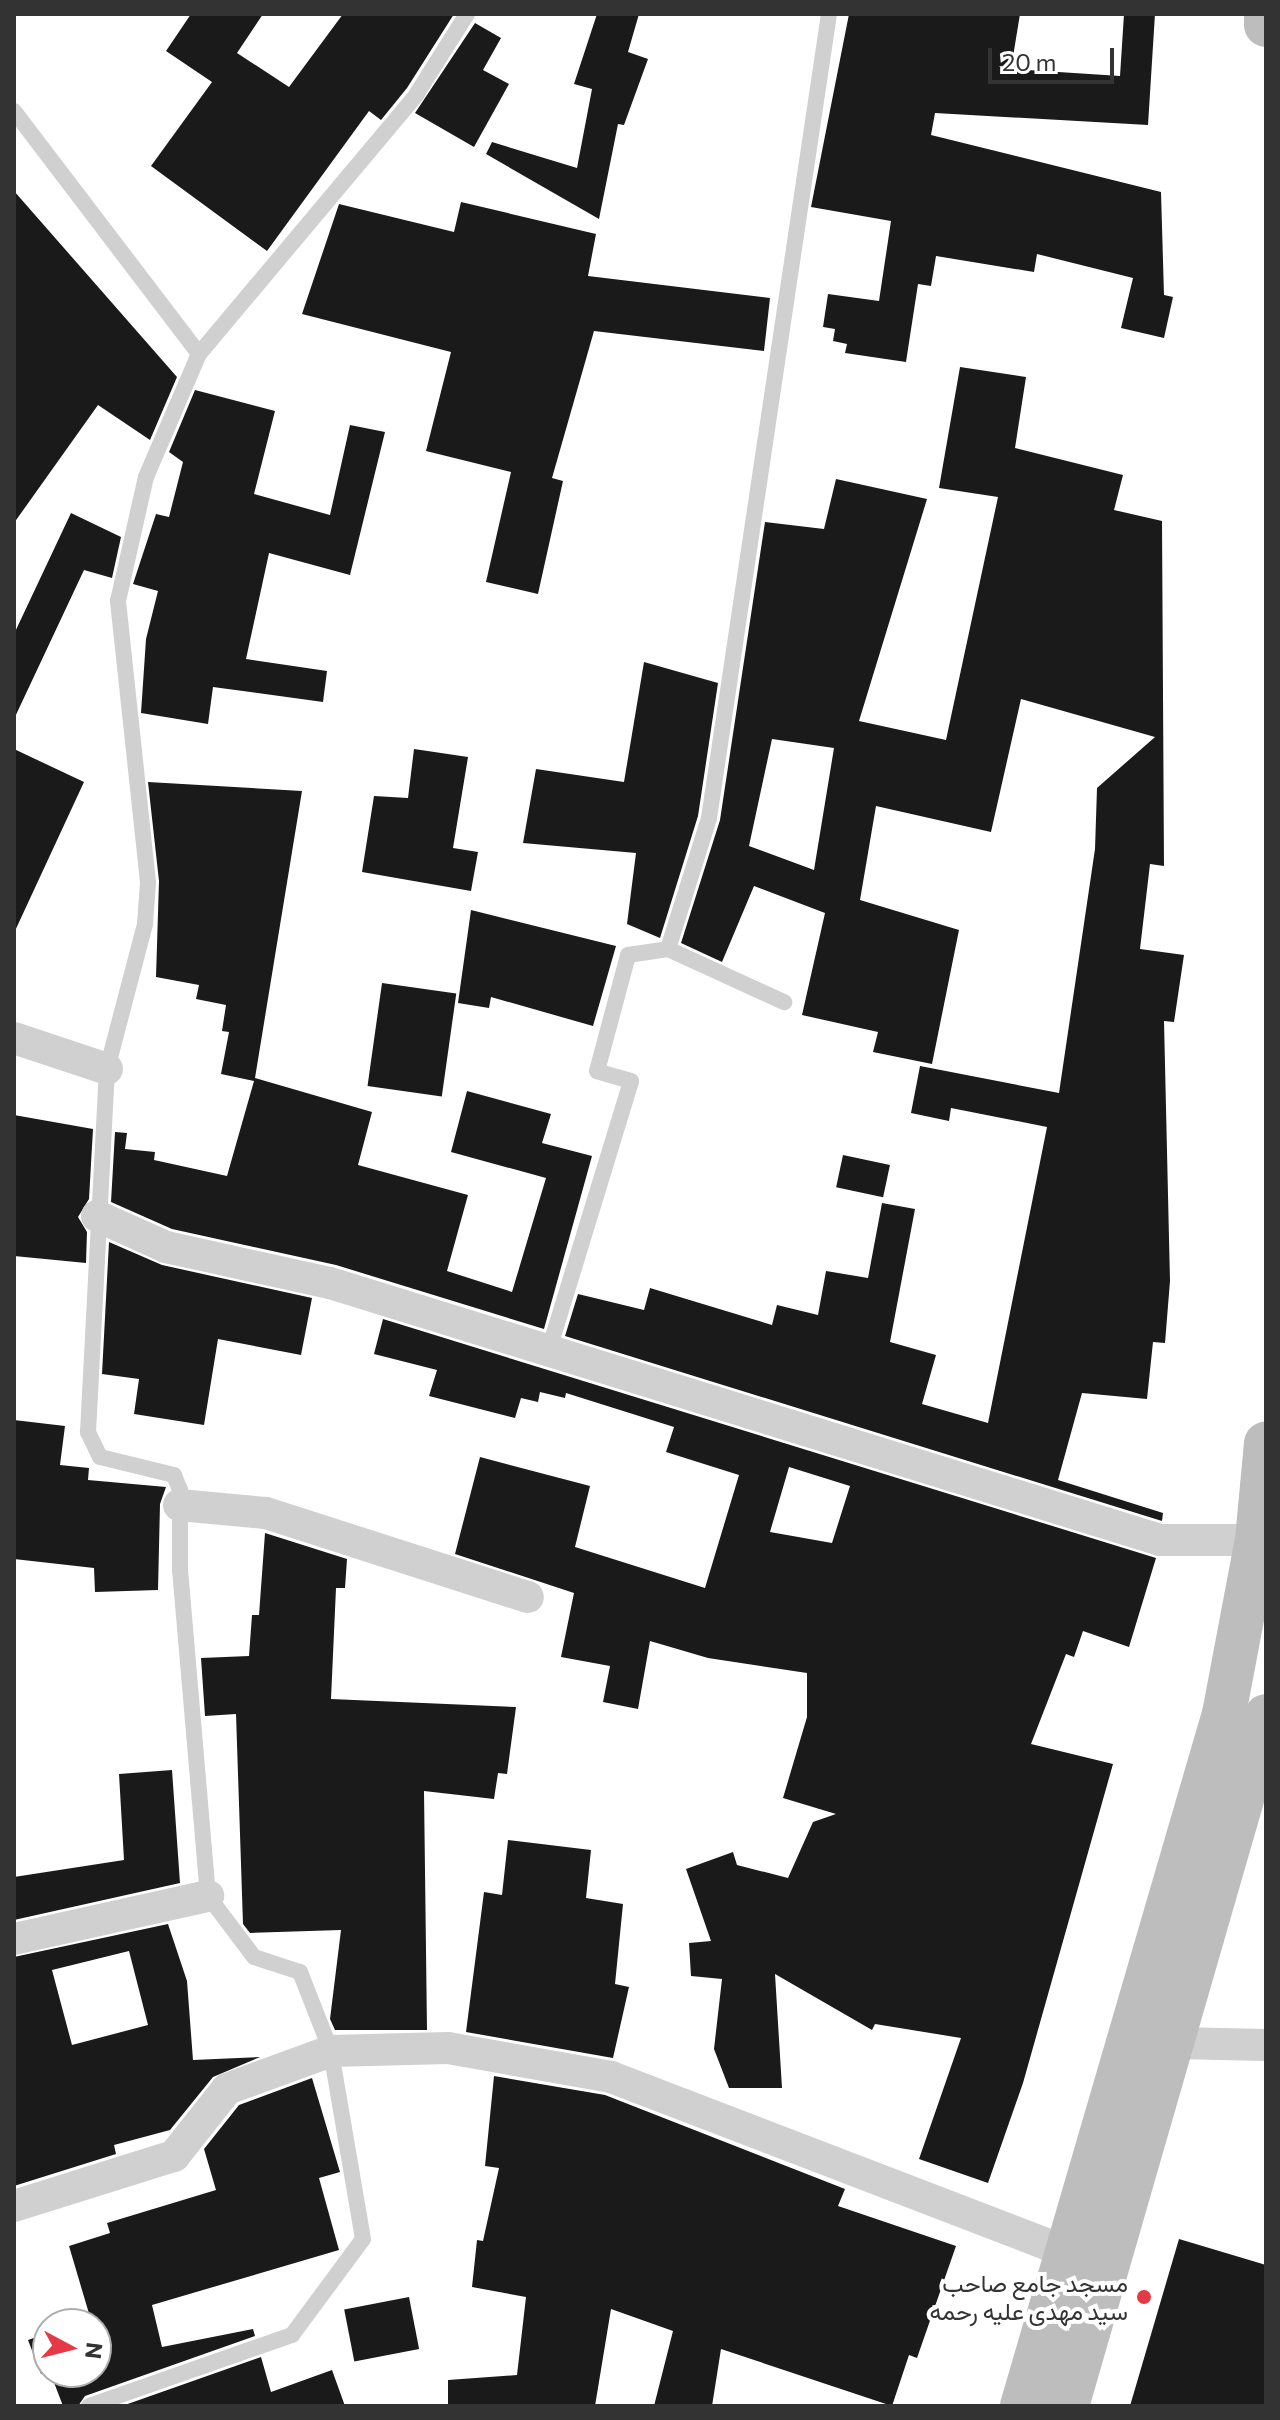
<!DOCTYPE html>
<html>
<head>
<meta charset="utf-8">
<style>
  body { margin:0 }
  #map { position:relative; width:1280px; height:2420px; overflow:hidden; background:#fff; font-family:Commissioner,Vazirmatn,sans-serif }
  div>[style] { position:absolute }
  .building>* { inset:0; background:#1a1a1a; transform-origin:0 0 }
  .lane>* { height:16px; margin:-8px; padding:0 8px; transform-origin:8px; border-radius:8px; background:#d0d0d0 }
  .street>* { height:32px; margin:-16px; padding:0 16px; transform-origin:16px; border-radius:16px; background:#d0d0d0 }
  .secondary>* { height:44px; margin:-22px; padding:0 22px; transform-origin:22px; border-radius:22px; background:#bdbdbd }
  .dots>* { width:22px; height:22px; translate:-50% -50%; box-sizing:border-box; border:4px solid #fff; border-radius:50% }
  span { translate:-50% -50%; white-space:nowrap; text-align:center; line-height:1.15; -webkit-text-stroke:8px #fff; paint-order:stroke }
  .poi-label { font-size:24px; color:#333 }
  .right { translate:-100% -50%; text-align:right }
  .frame { position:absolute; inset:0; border:16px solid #333; pointer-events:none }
  .north { position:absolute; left:32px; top:2308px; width:80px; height:80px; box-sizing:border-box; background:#fff; border:2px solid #adadad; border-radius:50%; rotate:97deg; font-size:22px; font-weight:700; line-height:32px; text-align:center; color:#333 }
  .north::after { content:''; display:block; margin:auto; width:28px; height:36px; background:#e63946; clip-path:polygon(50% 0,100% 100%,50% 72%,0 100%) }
  .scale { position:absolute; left:988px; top:48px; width:126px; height:36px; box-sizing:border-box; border:4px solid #333; border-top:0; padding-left:10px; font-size:24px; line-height:28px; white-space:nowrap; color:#333; -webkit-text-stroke:6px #fff; paint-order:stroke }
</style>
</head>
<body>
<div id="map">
  <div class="building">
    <div style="clip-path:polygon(191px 14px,263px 14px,237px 53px,289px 87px,343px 14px,454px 14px,407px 88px,381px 120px,369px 111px,267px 251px,151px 166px,212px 82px,166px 51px)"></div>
    <div style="clip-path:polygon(597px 14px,639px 14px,628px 52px,648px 59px,624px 125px,618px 124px,599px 219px,486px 154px,492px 142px,577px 168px,592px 89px,574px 84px)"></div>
    <div style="clip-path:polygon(849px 14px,1020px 14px,1011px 69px,1120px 76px,1124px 14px,1155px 14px,1148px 125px,935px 113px,931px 135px,1161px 192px,1164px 295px,1173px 297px,1164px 338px,1121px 328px,1133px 278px,1037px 254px,1034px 272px,936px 256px,931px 286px,918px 284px,906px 362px,845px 353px,847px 344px,833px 341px,835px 329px,823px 327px,828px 294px,879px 301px,891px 221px,811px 207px)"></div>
    <div style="clip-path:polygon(475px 23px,501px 38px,483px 70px,509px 84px,474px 147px,415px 113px)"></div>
    <div style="clip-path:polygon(14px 191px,177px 377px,150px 440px,98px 405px,14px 523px)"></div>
    <div style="clip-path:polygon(461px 202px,596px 234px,588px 276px,770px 298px,764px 351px,594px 331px,552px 478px,563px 481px,538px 594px,486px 582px,511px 472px,426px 451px,451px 352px,302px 314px,339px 204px,454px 232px)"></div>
    <div style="clip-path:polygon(evenodd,960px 367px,1026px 377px,1015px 448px,1123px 475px,1114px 510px,1162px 521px,1164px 866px,1150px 864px,1140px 949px,1184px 955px,1174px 1022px,1164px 1021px,1170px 1281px,1165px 1343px,1153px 1342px,1147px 1399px,1082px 1393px,1058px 1480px,1163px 1513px,1162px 1521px,565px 1336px,578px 1294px,644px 1310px,650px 1288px,772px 1325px,777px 1305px,818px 1315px,826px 1271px,868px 1278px,882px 1203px,915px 1209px,890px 1342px,936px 1355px,922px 1404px,988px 1423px,1047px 1127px,951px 1108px,949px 1121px,911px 1113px,920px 1066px,1059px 1093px,1095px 849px,1097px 788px,1155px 737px,1021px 699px,991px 832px,876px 806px,860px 900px,959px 930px,932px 1064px,873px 1052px,878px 1032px,802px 1015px,825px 913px,754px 886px,722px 962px,681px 943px,720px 820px,765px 522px,824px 529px,836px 479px,927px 499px,859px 721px,946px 740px,998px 497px,939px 488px,960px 367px,772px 739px,834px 748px,814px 870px,749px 846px,772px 739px)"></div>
    <div style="clip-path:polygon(195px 390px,275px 411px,254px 494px,330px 515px,350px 425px,385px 432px,350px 575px,269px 553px,246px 659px,327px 671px,323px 702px,213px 687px,208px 724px,141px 713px,146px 639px,158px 591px,133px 584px,156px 514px,169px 517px,183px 462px,169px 452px)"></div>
    <div style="clip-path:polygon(71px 513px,121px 537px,112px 578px,84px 570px,14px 719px,14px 634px)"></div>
    <div style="clip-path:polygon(644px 662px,718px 683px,698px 816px,660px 938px,627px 924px,636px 853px,523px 843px,536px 769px,624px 782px)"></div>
    <div style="clip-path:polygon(14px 749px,84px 782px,14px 933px)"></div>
    <div style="clip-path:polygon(414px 749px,468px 757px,453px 848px,478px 852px,471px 891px,362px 872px,374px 796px,408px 798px)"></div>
    <div style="clip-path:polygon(148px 782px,302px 791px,255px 1078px,372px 1112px,358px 1165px,468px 1195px,447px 1271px,512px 1292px,546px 1178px,451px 1152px,467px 1091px,551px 1114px,542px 1143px,592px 1156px,544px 1329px,336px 1265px,172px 1229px,111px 1202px,115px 1132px,127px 1133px,125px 1149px,155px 1152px,154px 1160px,227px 1176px,254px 1081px,221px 1074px,229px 1032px,222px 1031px,226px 1005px,196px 999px,199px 985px,156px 977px,159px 881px)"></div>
    <div style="clip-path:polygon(471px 910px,616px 946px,593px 1026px,491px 997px,489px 1008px,458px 1003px)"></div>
    <div style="left:382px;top:983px;width:75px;height:104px;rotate:8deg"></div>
    <div style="clip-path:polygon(14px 1115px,93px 1129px,89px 1199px,78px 1217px,87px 1232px,86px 1263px,14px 1256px)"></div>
    <div style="left:843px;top:1155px;width:48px;height:33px;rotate:12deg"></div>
    <div style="clip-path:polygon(109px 1242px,162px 1265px,312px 1298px,301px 1355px,218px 1339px,204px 1425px,134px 1414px,139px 1379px,102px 1374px)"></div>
    <div style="clip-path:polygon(evenodd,383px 1319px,1156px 1558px,1129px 1647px,1083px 1631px,1074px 1657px,1066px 1654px,1031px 1744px,1113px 1764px,1023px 2083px,988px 2183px,919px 2159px,961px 2038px,875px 2024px,872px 2030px,775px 1974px,782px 2088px,729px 2088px,714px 2049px,722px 1979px,691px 1976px,689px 1943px,711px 1941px,686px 1869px,733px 1852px,737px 1865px,788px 1878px,813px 1822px,836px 1814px,783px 1798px,807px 1717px,807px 1673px,708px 1658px,650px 1641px,638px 1709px,603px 1702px,610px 1666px,561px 1657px,574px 1593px,455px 1554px,480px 1457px,590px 1486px,575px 1547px,705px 1588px,739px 1475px,666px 1452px,674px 1427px,566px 1393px,565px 1398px,540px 1392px,538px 1402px,521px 1398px,515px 1418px,429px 1396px,437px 1370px,374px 1354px,383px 1319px,789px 1467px,850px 1486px,832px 1543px,770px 1532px,789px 1467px)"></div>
    <div style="clip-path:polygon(14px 1420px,65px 1426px,60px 1465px,89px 1468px,88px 1480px,166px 1487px,160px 1504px,158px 1590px,95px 1592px,94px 1568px,14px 1559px)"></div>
    <div style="clip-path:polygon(265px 1533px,347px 1559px,345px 1588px,336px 1588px,331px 1699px,516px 1707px,507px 1774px,498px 1773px,494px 1799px,424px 1791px,427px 2030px,335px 2030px,330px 2019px,341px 1930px,250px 1933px,243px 1924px,236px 1714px,205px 1716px,201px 1658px,249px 1656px,252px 1615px,259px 1615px)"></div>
    <div style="clip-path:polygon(172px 1770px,180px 1883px,14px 1920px,14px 1877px,124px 1860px,119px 1774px)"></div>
    <div style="clip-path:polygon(508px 1840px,591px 1850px,586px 1898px,623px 1904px,615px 1984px,629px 1987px,613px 2058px,466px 2032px,484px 1892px,502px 1895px)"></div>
    <div style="clip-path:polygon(evenodd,168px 1924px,187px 1981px,193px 2060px,260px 2057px,213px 2077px,170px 2130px,114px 2145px,116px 2154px,14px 2186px,14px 1957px,168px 1924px,129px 1951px,148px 2025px,72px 2045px,52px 1970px,129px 1951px)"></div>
    <div style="clip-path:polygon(494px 2076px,605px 2095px,845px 2189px,838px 2206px,956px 2246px,917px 2358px,909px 2355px,892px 2406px,721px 2349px,712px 2406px,654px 2406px,673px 2331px,611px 2309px,595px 2406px,448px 2406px,448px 2380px,517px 2375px,526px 2297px,472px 2287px,477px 2240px,483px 2241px,499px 2168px,485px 2166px)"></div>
    <div style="clip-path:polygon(312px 2078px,340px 2172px,319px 2178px,339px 2250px,152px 2305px,162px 2347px,253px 2329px,255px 2336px,85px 2396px,78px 2406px,63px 2406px,50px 2372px,96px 2372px,96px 2324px,71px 2324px,90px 2317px,69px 2246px,110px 2233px,107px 2223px,216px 2190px,204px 2149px,239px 2105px)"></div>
    <div style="clip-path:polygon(1179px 2239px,1266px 2265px,1266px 2406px,1130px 2406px)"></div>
    <div style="left:409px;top:2297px;width:53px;height:66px;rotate:79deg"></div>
    <div style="clip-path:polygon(48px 2333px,48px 2371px,41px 2374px,28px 2340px)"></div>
    <div style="clip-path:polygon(261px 2357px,271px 2392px,332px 2370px,345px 2406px,122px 2406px)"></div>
  </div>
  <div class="lane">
    <div style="left:14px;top:111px;width:305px;rotate:52.7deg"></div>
    <div style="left:199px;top:354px;width:338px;rotate:-50deg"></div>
    <div style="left:416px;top:95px;width:96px;rotate:-57.8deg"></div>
    <div style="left:668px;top:949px;width:137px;rotate:-72.6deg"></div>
    <div style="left:709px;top:818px;width:813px;rotate:-81.51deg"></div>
    <div style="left:548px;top:1353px;width:284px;rotate:-73deg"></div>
    <div style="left:631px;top:1081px;width:35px;rotate:-164deg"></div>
    <div style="left:597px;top:1071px;width:120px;rotate:-75deg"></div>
    <div style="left:628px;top:955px;width:40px;rotate:-8.5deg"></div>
    <div style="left:668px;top:949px;width:128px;rotate:24.6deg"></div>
    <div style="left:89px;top:2406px;width:215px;rotate:-19.3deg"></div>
    <div style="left:292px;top:2335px;width:119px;rotate:-53.5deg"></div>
    <div style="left:363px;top:2239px;width:191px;rotate:-99.7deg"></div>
    <div style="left:331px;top:2051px;width:85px;rotate:-111.4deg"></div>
    <div style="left:300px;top:1972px;width:48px;rotate:-161.9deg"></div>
    <div style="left:254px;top:1957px;width:76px;rotate:-127deg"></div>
    <div style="left:208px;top:1896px;width:326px;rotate:-94.9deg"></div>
    <div style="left:180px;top:1571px;width:81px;rotate:-90deg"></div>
    <div style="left:180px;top:1490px;width:16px;rotate:-112deg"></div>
    <div style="left:174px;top:1475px;width:76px;rotate:-166.3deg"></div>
    <div style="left:100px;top:1457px;width:28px;rotate:-116deg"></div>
    <div style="left:88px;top:1432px;width:363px;rotate:-87deg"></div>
    <div style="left:107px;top:1069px;width:150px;rotate:-75.3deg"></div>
    <div style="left:145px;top:924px;width:42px;rotate:-85.9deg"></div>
    <div style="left:148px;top:882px;width:283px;rotate:-96.1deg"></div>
    <div style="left:118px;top:601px;width:127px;rotate:-77.3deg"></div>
    <div style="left:146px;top:477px;width:134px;rotate:-66.7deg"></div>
  </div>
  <div class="street">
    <div style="left:14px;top:1038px;width:98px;rotate:18.4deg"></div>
    <div style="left:97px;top:1216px;width:76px;rotate:24.2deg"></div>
    <div style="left:166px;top:1247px;width:168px;rotate:12.4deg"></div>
    <div style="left:330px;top:1283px;width:869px;rotate:17.2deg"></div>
    <div style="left:1160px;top:1540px;width:97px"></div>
    <div style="left:179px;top:1505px;width:87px;rotate:5.3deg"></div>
    <div style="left:266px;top:1513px;width:275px;rotate:17.8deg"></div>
    <div style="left:14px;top:1939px;width:199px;rotate:-12.5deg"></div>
    <div style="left:1176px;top:2043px;width:90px;rotate:1.3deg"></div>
    <div style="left:14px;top:2206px;width:168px;rotate:-17.4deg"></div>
    <div style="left:174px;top:2156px;width:85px;rotate:-51.7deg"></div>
    <div style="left:227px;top:2089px;width:111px;rotate:-20.1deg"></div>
    <div style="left:331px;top:2051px;width:117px;rotate:-1.5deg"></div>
    <div style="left:448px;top:2048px;width:166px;rotate:10.1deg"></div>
    <div style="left:611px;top:2077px;width:491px;rotate:21deg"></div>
  </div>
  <div class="secondary">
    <div style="left:1266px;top:14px;width:11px;rotate:90deg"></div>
    <div style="left:1022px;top:2406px;width:721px;rotate:-73.73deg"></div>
    <div style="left:1224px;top:1714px;width:177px;rotate:-79.3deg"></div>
    <div style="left:1257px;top:1540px;width:97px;rotate:-84.7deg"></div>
    <div style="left:1067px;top:2406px;width:718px;rotate:-73.91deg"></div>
  </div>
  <div class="dots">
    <div style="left:1144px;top:2297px;background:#e63946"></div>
  </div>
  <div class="poi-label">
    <span class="right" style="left:1128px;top:2297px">مسجد جامع صاحب<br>سید مهدی علیه رحمه</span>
  </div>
  <div class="frame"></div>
  <div class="north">N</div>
  <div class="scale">20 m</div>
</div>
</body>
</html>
